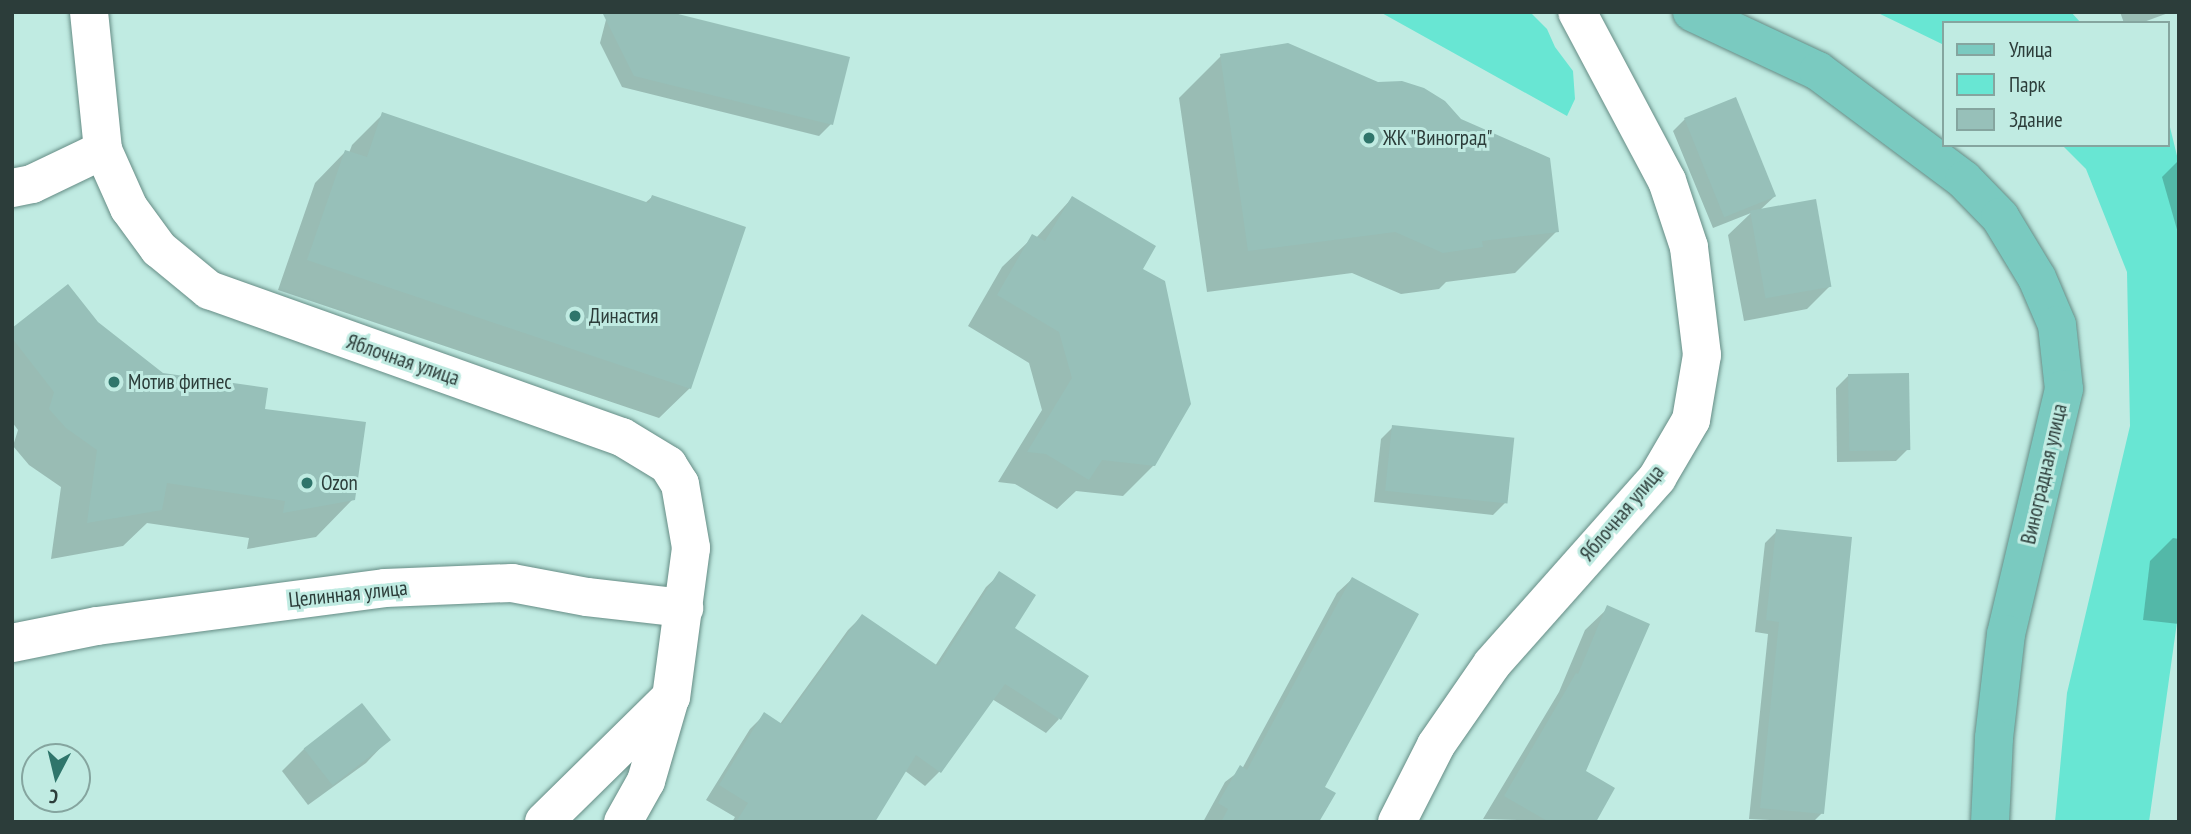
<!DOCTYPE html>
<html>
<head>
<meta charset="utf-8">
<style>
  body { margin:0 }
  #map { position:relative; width:2191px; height:834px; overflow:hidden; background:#c0ebe2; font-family:"PT Sans Narrow",sans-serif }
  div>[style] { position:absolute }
  .green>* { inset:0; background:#68e6d3 }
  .shadow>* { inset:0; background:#0003 }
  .building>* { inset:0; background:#97c0b9; transform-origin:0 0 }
  .roads { filter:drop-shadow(0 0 2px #658c85) drop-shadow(0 0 2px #658c85) }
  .minor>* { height:38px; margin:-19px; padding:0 19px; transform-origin:19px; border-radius:19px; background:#fff }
  .major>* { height:38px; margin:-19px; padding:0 19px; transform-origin:19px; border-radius:19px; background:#7acac0 }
  .dots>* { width:19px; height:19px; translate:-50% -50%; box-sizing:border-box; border:4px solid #c0ebe2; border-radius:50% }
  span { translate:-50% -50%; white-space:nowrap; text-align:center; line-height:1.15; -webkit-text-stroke:6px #c0ebe2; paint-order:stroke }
  .poi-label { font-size:21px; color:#2c3d3a }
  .left { translate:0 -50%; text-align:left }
  .street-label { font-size:21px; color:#2c3d3a }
  .frame { position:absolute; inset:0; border:14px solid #2c3d3a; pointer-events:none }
  .legend { position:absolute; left:1942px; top:21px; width:228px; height:126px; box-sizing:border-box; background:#c0ebe2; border:2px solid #85a59f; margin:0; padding:9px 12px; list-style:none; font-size:21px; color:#2c3d3a }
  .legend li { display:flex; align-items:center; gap:14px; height:35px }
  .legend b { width:35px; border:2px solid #85a59f }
  .north { position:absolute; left:21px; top:743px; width:70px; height:70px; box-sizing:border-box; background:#c0ebe2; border:2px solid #85a59f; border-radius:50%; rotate:187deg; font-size:19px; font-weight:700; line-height:28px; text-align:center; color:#2c3d3a }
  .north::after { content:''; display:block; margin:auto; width:24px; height:32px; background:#2f756b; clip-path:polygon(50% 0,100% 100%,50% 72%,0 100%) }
</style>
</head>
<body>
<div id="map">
  <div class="green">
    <div style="clip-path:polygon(1380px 12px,1530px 12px,1547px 29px,1555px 47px,1573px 71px,1575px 99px,1567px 116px)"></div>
    <div style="clip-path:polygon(1876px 12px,2071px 12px,2081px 23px,1944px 23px,1944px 45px)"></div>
    <div style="clip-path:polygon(2168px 119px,2179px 164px,2179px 608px,2149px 822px,2055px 822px,2067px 693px,2130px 426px,2127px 272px,2086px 169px,2062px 145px,2168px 145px)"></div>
  </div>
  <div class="shadow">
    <div style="clip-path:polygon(608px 12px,679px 12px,678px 16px,831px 124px,819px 136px,622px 87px,600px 43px)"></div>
    <div style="clip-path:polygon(2120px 12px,2171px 12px,2141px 23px,2124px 23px)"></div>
    <div style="clip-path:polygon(1221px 56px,1557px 231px,1515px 273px,1446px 282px,1439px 289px,1401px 294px,1352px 273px,1207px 292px,1179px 98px)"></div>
    <div style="clip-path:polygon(383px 114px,645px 203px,652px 197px,690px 388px,659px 418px,278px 290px,315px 183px,345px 152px,349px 153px,352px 145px)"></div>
    <div style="clip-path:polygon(1685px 119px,1775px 196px,1759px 211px,1830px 286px,1807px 309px,1744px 321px,1728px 235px,1751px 213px,1713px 228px,1673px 131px)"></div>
    <div style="clip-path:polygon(2179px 160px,2179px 233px,2178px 233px,2162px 177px)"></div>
    <div style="clip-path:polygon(1072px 198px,1141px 269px,1154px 465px,1123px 496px,1076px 491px,1057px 509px,1015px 484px,998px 482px,1042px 410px,1029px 363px,968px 326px,1002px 267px,1033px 237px,1036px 238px)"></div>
    <div style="clip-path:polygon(97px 323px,162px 375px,263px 410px,353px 499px,316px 537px,247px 549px,249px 538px,147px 523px,123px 546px,51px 559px,61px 487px,29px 465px,13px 446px,18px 430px,12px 422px,12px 330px)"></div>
    <div style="clip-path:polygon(1848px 376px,1908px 449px,1896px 461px,1837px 462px,1836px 388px)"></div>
    <div style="clip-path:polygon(1393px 427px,1505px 503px,1493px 515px,1374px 502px,1381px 439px)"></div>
    <div style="clip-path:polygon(1777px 531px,1822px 813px,1813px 822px,1749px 819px,1768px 634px,1755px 632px,1765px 543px)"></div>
    <div style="clip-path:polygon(2173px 538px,2179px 539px,2179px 624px,2143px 620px,2150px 561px)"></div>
    <div style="clip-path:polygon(1000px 574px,1012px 629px,1059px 719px,1046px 733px,992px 699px,939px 772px,925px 786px,904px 770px,872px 822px,732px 822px,735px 817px,706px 800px,750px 729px,764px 715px,780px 724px,848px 630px,862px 616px,935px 666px,986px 587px)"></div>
    <div style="clip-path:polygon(1352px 579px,1317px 822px,1203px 822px,1225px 782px,1242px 769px,1337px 593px)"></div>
    <div style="clip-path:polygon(1608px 608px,1584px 772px,1594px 822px,1483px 819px,1559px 692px,1585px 630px)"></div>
    <div style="clip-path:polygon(388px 740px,366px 763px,308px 805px,282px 771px,305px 748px)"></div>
  </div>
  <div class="building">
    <div style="clip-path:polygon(602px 12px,670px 12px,850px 57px,833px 125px,634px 76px)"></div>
    <div style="clip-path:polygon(1288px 43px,1378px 82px,1402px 81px,1424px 88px,1445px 101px,1461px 119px,1550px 158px,1559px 232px,1482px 241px,1483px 247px,1443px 253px,1395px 232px,1248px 251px,1220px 54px)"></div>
    <div style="left:1736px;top:97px;width:107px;height:56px;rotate:68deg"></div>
    <div style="clip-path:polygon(382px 112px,649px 203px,652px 195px,746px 227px,691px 389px,307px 260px,345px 150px,367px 157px)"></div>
    <div style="clip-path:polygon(1072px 196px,1156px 246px,1143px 269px,1165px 281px,1191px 404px,1155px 466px,1102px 460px,1089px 480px,1046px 454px,1027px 452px,1072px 378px,1059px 332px,997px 295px,1032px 234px,1045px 241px)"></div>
    <div style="left:1816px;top:199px;width:89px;height:67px;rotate:80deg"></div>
    <div style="clip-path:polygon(68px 284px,98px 322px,163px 373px,268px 388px,265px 409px,366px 422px,355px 500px,283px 513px,285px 501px,167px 483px,162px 510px,87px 523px,97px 450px,66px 428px,49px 409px,54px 392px,12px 338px,12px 328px)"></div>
    <div style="left:1909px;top:373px;width:77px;height:61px;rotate:89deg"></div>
    <div style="left:1392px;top:425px;width:123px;height:66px;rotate:6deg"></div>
    <div style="clip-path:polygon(1776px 529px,1852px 537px,1824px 814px,1760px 808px,1779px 622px,1766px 620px)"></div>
    <div style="clip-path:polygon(999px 571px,1036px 595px,1015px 628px,1089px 676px,1061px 720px,1005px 684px,941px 773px,916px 755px,875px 822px,736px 822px,748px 803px,719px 785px,764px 712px,782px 724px,862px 614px,938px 666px)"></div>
    <div style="clip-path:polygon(1352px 577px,1419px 614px,1325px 787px,1336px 793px,1319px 822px,1221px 822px,1228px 809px,1218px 803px,1240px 765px,1247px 770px)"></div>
    <div style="clip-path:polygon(1607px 605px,1650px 624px,1586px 771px,1615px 788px,1596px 822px,1549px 822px,1504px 796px,1576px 673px,1578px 674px)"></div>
    <div style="left:362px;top:703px;width:47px;height:74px;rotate:52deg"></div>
  </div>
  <div class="roads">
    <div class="minor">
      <div style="left:89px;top:12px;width:139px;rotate:84.2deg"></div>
      <div style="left:103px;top:150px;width:64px;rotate:65.9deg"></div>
      <div style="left:129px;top:208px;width:51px;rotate:53.8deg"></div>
      <div style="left:159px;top:249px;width:65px;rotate:39.4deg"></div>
      <div style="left:209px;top:290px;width:438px;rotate:19.6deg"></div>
      <div style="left:622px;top:437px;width:54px;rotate:31.3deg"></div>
      <div style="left:668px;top:465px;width:22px;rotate:58deg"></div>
      <div style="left:680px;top:484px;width:65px;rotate:80.2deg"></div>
      <div style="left:691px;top:548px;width:150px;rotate:97.6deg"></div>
      <div style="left:671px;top:697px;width:178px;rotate:135.5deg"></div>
      <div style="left:12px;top:188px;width:20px;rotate:-11deg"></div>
      <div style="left:32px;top:184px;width:79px;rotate:-25.6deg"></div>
      <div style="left:12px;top:643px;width:87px;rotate:-11.3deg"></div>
      <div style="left:97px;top:626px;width:290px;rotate:-7.5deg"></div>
      <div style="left:385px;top:588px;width:127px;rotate:-2.3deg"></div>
      <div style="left:512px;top:583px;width:76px;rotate:10.6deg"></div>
      <div style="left:587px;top:597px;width:98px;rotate:6.5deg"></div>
      <div style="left:623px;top:822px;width:47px;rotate:-60.7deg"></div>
      <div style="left:646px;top:781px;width:82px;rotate:-73.8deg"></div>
      <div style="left:1397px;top:822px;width:86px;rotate:-63.1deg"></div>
      <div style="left:1436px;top:745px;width:98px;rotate:-55.3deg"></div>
      <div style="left:1492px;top:664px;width:249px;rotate:-48.4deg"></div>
      <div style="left:1657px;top:478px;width:67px;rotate:-59.6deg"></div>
      <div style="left:1691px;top:420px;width:66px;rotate:-80.4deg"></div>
      <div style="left:1702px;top:355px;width:109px;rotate:-96.9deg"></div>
      <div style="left:1689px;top:247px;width:70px;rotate:-108.4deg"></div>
      <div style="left:1667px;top:181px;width:191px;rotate:-118deg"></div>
    </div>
    <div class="major">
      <div style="left:1692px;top:12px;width:139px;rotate:25.1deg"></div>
      <div style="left:1818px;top:71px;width:182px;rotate:36.7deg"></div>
      <div style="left:1964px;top:180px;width:52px;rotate:45.8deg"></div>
      <div style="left:2000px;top:217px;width:71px;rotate:58.8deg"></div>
      <div style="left:2037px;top:278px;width:51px;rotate:66.9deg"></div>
      <div style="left:2057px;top:325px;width:64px;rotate:83.8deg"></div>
      <div style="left:2064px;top:389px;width:252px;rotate:103.3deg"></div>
      <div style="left:2006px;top:634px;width:105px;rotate:96.6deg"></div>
      <div style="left:1994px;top:738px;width:84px;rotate:92.7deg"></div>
    </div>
  </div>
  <div class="dots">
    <div style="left:1369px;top:138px;background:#2f756b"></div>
    <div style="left:575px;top:316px;background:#2f756b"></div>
    <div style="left:114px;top:382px;background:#2f756b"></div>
    <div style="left:307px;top:483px;background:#2f756b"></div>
  </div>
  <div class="poi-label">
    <span class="left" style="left:1383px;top:138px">ЖК "Виноград"</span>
    <span class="left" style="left:589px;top:316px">Династия</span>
    <span class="left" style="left:128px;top:382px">Мотив фитнес</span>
    <span class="left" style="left:321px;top:483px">Ozon</span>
  </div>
  <div class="street-label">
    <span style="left:403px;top:360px;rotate:19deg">Яблочная улица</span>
    <span style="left:2044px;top:474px;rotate:-77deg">Виноградная улица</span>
    <span style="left:1622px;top:513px;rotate:-50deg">Яблочная улица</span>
    <span style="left:348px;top:594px;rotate:-6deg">Целинная улица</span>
  </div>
  <div class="frame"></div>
  <ul class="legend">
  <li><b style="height:9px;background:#7acac0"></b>Улица</li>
  <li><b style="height:19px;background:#68e6d3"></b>Парк</li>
  <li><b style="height:19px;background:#97c0b9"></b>Здание</li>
  </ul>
  <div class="north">С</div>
</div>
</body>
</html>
